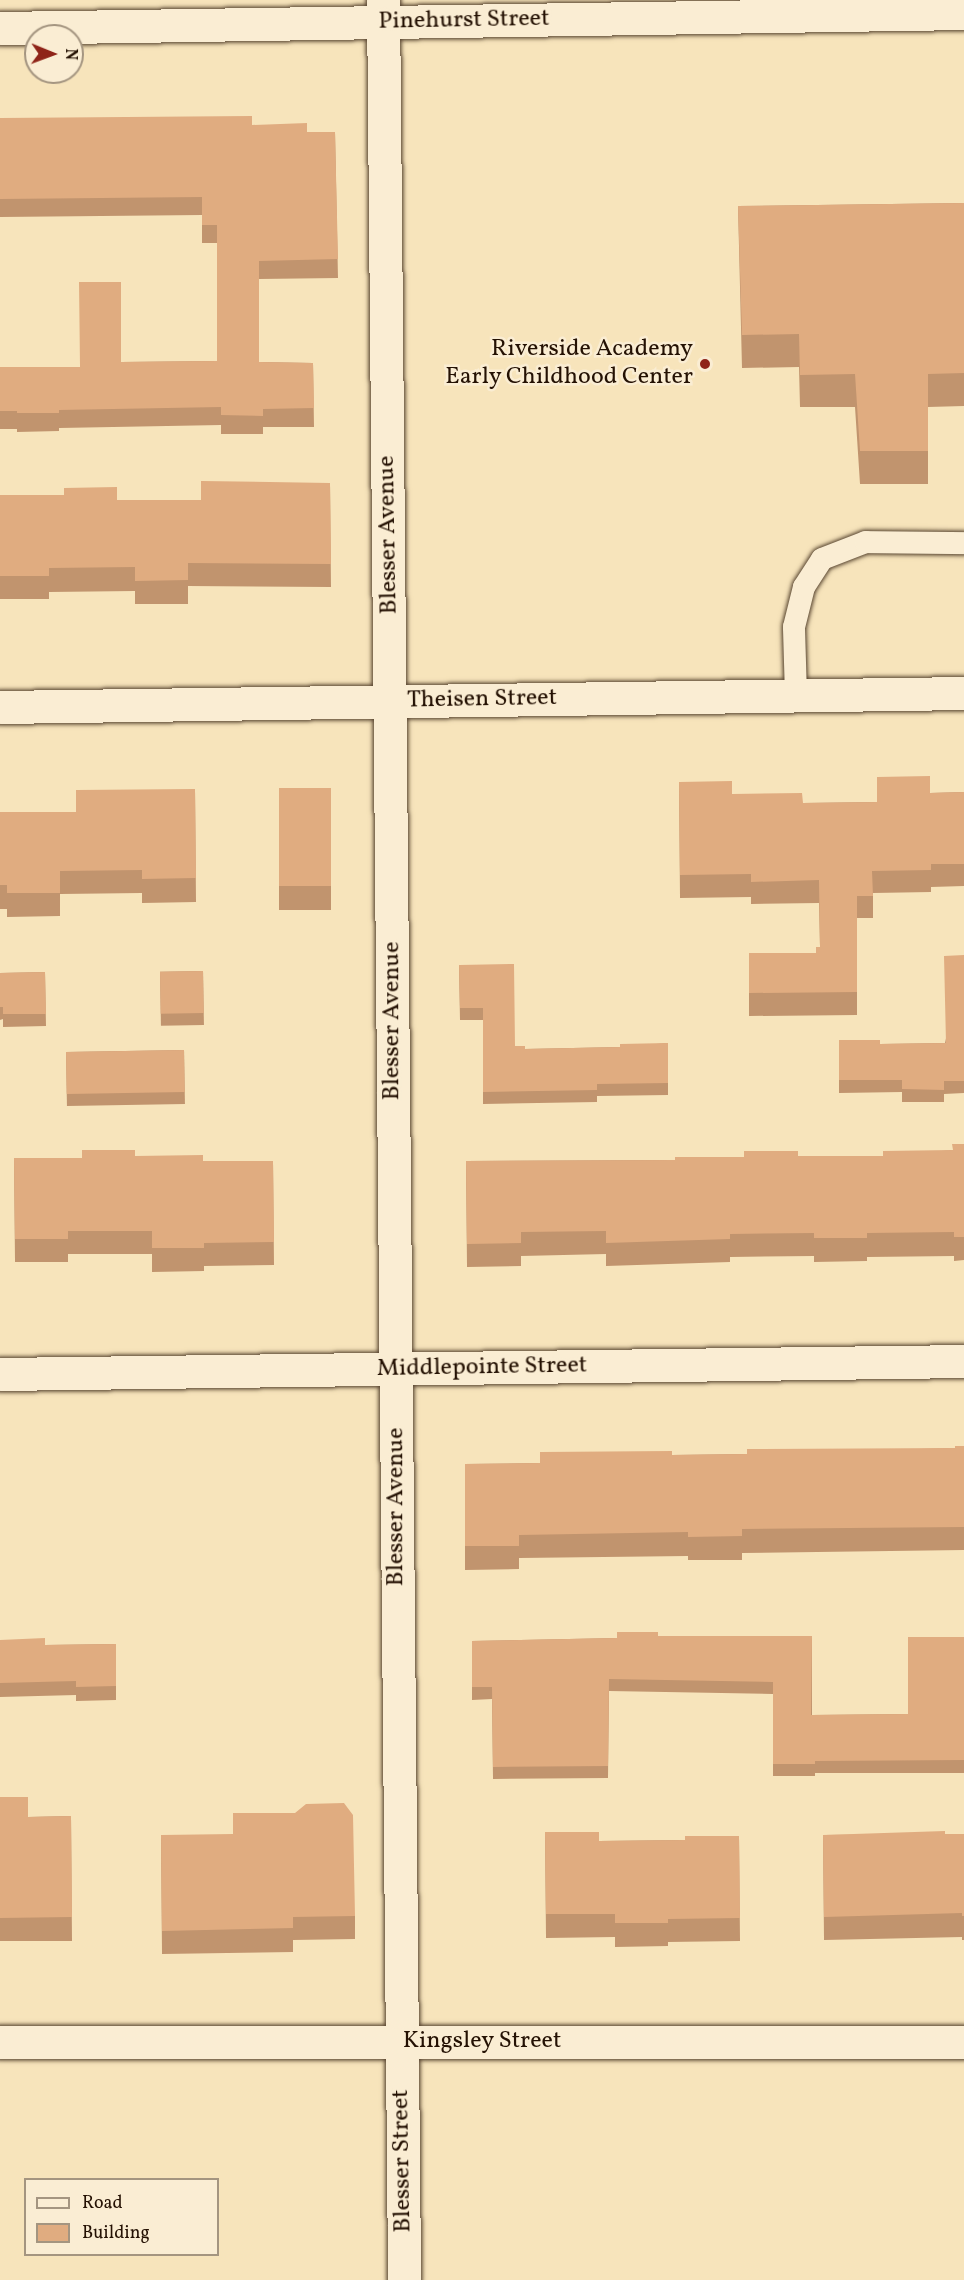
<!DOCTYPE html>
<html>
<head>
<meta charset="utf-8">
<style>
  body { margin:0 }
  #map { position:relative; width:964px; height:2280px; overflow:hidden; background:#f7e4bb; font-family:Vollkorn,serif }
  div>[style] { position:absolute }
  .roads { filter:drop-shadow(0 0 2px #594631) drop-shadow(0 0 2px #594631) }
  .service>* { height:22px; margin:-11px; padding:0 11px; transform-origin:11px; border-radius:11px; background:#faedd3 }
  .minor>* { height:33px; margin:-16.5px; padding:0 16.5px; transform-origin:16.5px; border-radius:16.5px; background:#faedd3 }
  .wall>* { inset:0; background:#c1946e; transform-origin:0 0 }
  .building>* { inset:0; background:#e0ac80; transform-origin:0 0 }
  .dots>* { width:16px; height:16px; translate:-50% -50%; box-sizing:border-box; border:3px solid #faedd3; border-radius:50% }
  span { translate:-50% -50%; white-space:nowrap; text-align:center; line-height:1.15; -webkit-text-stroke:5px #faedd3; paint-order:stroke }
  .street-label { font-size:24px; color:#241103 }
  .poi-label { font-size:24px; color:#241103 }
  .right { translate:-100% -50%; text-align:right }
  .legend { position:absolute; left:24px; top:2178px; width:195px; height:78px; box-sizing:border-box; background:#faedd3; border:2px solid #a49580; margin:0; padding:8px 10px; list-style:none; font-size:18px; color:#241103 }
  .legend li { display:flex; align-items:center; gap:12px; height:30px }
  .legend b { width:30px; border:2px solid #a49580 }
  .north { position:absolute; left:24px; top:24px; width:60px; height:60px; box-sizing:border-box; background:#faedd3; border:2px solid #a49580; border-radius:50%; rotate:91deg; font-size:16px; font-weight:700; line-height:24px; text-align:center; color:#241103 }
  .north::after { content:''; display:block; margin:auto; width:21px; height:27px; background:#8f2418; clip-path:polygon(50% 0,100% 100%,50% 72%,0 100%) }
</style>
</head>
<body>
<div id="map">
  <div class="roads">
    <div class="service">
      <div style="left:796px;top:696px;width:69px;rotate:-91.7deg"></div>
      <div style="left:794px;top:627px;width:41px;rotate:-76deg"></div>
      <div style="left:804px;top:587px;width:33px;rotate:-57deg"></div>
      <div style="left:822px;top:559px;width:47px;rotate:-21.1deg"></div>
      <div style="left:866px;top:542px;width:98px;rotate:0.6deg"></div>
    </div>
    <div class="minor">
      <div style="left:383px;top:0;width:2280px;rotate:89.47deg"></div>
      <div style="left:0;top:28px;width:964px;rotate:-0.89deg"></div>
      <div style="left:0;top:707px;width:964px;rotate:-0.83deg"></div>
      <div style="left:0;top:1374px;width:964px;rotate:-0.77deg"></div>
      <div style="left:0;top:2042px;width:964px"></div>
    </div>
  </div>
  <div class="wall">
    <div style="clip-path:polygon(0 118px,252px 125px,307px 132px,335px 132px,338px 278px,259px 279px,259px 362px,313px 363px,314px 427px,263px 427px,263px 434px,221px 434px,221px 425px,59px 428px,59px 431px,17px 432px,17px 429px,0 429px,0 367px,80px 367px,121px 362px,217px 361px,217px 243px,202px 243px,202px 215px,0 217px)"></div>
    <div style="clip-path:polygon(964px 203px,964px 406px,928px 407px,928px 484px,860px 484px,855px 407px,800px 407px,799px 367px,742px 368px,738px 206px)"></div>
    <div style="clip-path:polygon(330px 483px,331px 587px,188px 586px,188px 604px,135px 604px,135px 591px,49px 592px,49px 599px,0 599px,0 495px,117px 500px,201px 500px)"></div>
    <div style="clip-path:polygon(679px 782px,732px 794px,803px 803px,877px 802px,930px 793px,964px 792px,964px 886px,931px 887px,931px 892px,873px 893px,873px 918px,857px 918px,857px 1015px,749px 1016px,749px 953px,816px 953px,820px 947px,819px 903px,751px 904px,751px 897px,680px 898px)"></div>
    <div style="left:279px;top:788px;width:52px;height:122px"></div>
    <div style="clip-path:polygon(195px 789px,196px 902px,142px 903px,142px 893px,60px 894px,60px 916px,7px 917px,7px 909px,0 909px,0 812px,76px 812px)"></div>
    <div style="clip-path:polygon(964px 955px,964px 1093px,944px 1094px,944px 1102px,902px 1102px,902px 1092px,839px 1093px,839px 1040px,880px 1044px,945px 1043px)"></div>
    <div style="clip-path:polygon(459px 965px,515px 1046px,525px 1049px,620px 1047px,668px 1043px,668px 1095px,597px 1096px,597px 1102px,483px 1104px,483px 1020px,460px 1020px)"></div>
    <div style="left:203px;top:971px;width:54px;height:43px;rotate:89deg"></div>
    <div style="clip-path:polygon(45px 972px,46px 1026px,3px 1027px,3px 1019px,0 1020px,0 973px)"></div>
    <div style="left:184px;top:1050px;width:54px;height:118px;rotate:89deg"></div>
    <div style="clip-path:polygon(964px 1144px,964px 1260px,954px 1261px,954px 1256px,867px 1257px,867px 1261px,814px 1262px,814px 1256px,730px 1257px,730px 1262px,606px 1266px,606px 1254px,521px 1256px,521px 1266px,467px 1267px,466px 1161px,675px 1160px,798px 1156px,883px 1156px,953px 1150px)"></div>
    <div style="clip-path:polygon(135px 1156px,203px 1161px,273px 1161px,274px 1265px,204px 1266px,204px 1271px,152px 1272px,152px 1254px,68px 1254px,68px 1262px,15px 1262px,14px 1158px,82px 1158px)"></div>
    <div style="clip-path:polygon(964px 1446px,964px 1550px,742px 1553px,742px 1560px,688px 1560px,688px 1556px,519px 1558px,519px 1569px,465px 1570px,465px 1464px,540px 1463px,672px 1455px,747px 1454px,955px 1448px)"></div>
    <div style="clip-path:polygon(658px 1636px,812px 1636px,812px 1715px,908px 1714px,964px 1637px,964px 1773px,815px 1773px,815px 1776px,773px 1776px,773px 1694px,609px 1691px,608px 1778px,493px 1779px,492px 1699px,472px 1700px,472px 1641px,617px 1638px)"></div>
    <div style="clip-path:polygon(0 1640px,45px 1645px,116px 1644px,116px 1700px,76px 1701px,76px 1695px,0 1697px)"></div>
    <div style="clip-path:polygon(0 1797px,28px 1817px,71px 1816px,72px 1941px,0 1941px)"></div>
    <div style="clip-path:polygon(545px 1832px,599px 1841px,685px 1840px,739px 1836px,740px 1941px,668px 1942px,668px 1946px,615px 1947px,615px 1937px,546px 1938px)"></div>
    <div style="clip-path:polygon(964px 1834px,964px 1940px,962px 1940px,962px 1937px,824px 1940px,823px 1835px)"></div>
    <div style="clip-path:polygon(161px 1835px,355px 1916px,355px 1939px,293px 1940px,293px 1952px,162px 1954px)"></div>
  </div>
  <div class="building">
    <div style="clip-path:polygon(252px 116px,252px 125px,307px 123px,307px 132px,335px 132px,338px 259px,259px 261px,259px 362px,313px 363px,314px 408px,263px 409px,263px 416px,221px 415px,221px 407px,59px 410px,59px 413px,17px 413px,17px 411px,0 411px,0 367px,80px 367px,79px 282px,121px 282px,121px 362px,217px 361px,217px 225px,202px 225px,202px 197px,0 199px,0 118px)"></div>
    <div style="clip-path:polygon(964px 203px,964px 373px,928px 374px,928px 451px,860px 451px,855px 374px,800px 375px,799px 334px,742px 335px,738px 206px)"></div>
    <div style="clip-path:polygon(201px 481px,330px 483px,331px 564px,188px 563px,188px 580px,135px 581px,135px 567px,49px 568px,49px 576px,0 576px,0 495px,64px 495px,64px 488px,117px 487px,117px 500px,201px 500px)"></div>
    <div style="clip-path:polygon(930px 776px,930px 793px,964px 792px,964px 864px,931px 864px,931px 870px,872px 871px,873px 896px,857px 896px,857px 992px,749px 993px,749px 953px,816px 953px,816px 947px,820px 947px,819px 880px,751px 882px,751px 874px,680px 875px,679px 782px,732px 781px,732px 794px,802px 793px,803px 803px,877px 802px,877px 777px)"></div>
    <div style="left:279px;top:788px;width:52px;height:98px"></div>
    <div style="clip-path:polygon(195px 789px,196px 878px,142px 879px,142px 870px,60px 871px,60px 893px,7px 893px,7px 885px,0 885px,0 812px,76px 812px,76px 790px)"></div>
    <div style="clip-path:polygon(964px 955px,964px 1081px,944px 1081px,944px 1090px,902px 1089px,902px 1080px,839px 1080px,839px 1040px,880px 1040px,880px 1044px,946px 1043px,944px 956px)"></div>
    <div style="clip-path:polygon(514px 964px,515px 1046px,525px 1046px,525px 1049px,620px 1047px,620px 1044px,668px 1043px,668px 1083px,597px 1084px,597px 1090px,483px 1092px,483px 1008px,460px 1008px,459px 965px)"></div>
    <div style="left:203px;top:971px;width:42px;height:43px;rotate:89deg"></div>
    <div style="clip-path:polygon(45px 972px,46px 1014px,3px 1014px,3px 1007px,0 1007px,0 973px)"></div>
    <div style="left:184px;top:1050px;width:42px;height:118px;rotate:89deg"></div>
    <div style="clip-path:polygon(952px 1144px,964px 1144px,964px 1237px,954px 1237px,954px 1232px,867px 1233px,867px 1238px,814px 1238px,814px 1233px,730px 1234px,730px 1239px,606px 1243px,606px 1231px,521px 1232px,521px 1243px,467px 1244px,466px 1161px,675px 1160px,675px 1157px,744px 1157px,744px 1151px,798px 1151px,798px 1156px,883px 1156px,883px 1151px,953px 1150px)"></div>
    <div style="clip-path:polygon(82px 1150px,135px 1150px,135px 1156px,203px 1155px,203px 1161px,273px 1161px,274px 1242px,204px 1243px,204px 1248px,152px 1248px,152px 1231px,68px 1231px,68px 1239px,15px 1239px,14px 1158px,82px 1158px)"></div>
    <div style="clip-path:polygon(955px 1446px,964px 1446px,964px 1527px,742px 1529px,742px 1536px,688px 1537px,688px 1532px,519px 1535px,519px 1546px,465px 1546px,465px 1464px,540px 1463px,540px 1452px,672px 1451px,672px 1455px,747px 1454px,747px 1449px,955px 1448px)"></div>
    <div style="clip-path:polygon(617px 1632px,658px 1632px,658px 1636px,812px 1636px,811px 1715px,908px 1714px,908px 1637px,964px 1637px,964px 1760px,815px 1761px,815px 1764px,773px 1764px,773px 1682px,609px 1679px,608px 1766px,493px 1767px,492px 1687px,472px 1687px,472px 1641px,617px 1638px)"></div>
    <div style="clip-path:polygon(45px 1638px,45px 1645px,116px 1644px,116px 1686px,76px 1687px,76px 1681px,0 1683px,0 1640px)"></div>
    <div style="clip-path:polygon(0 1797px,28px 1797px,28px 1817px,71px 1816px,72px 1917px,0 1918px)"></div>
    <div style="clip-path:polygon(344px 1803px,353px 1815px,355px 1916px,293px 1917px,293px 1928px,162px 1931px,161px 1835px,233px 1834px,233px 1813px,295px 1813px,306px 1804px)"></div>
    <div style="clip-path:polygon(945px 1831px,945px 1834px,964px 1834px,964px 1916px,962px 1916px,962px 1913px,824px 1917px,823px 1835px)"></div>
    <div style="clip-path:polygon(545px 1832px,599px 1832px,599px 1841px,685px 1840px,685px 1836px,739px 1836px,740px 1918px,668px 1919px,668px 1923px,615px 1923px,615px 1914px,546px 1914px)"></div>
  </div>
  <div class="dots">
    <div style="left:705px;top:364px;background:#8f2418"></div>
  </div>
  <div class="street-label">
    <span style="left:464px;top:21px;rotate:-1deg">Pinehurst Street</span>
    <span style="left:389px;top:535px;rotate:-91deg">Blesser Avenue</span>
    <span style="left:482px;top:700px;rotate:-1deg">Theisen Street</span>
    <span style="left:393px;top:1021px;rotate:-90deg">Blesser Avenue</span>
    <span style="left:482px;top:1368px;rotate:-1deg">Middlepointe Street</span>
    <span style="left:397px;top:1507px;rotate:-90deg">Blesser Avenue</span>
    <span style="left:482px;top:2042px">Kingsley Street</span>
    <span style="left:403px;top:2161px;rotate:-91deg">Blesser Street</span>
  </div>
  <div class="poi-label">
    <span class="right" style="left:693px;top:364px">Riverside Academy<br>Early Childhood Center</span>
  </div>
  <ul class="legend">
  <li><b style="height:8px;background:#faedd3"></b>Road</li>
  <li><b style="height:16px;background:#e0ac80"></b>Building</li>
  </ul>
  <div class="north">N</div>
</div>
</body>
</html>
